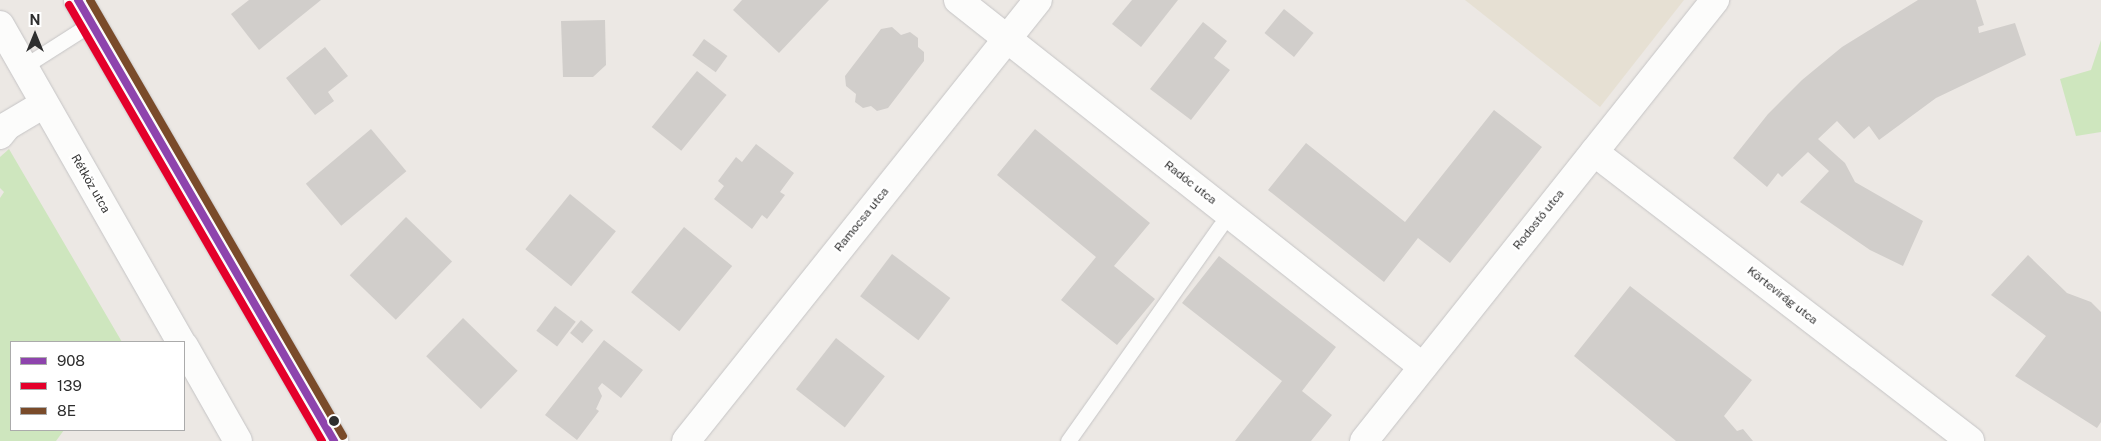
<!DOCTYPE html>
<html>
<head>
<meta charset="utf-8">
<style>
  body { margin:0 }
  #map { position:relative; width:2101px; height:441px; overflow:hidden; background:#ece8e4; font-family:"Public Sans",sans-serif }
  div>[style] { position:absolute }
  .education>* { inset:0; background:#e6e0d3 }
  .green>* { inset:0; background:#cee6be }
  .building>* { inset:0; background:#d1cecb; transform-origin:0 0 }
  .roads { filter:drop-shadow(0 0 1px #c5c4c5) drop-shadow(0 0 1px #c5c4c5) }
  .lane>* { height:15px; margin:-7.5px; padding:0 7.5px; transform-origin:7.5px; border-radius:7.5px; background:#fcfcfb }
  .street>* { height:28px; margin:-14px; padding:0 14px; transform-origin:14px; border-radius:14px; background:#fcfcfb }
  .secondary>* { height:28px; margin:-14px; padding:0 14px; transform-origin:14px; border-radius:14px; background:#fcfcfb }
  .bus-1>* { height:8px; margin:-4px; padding:0 4px; transform-origin:4px; border-radius:4px; background:#8e44ad }
  .bus-2>* { height:8px; margin:-4px; padding:0 4px; transform-origin:4px; border-radius:4px; background:#e4002b }
  .bus-3>* { height:8px; margin:-4px; padding:0 4px; transform-origin:4px; border-radius:4px; background:#7a4b2a }
  .dots>* { width:14px; height:14px; translate:-50% -50%; box-sizing:border-box; border:2px solid #fff; border-radius:50% }
  span { translate:-50% -50%; white-space:nowrap; text-align:center; line-height:1.15; -webkit-text-stroke:5px #fff; paint-order:stroke }
  .street-label { font-size:12px; color:#2e2e2e }
  .legend { position:absolute; left:10px; top:341px; width:175px; height:90px; box-sizing:border-box; background:#fff; border:1px solid #ababab; margin:0; padding:6px 9px; list-style:none; font-size:15px; color:#2e2e2e }
  .legend li { display:flex; align-items:center; gap:10px; height:25px }
  .legend b { width:25px; border:1px solid #ababab }
  .north { position:absolute; left:10px; top:10px; width:50px; height:50px; -webkit-text-stroke:4px #fff; paint-order:stroke; rotate:0deg; font-size:14px; font-weight:700; line-height:20px; text-align:center; color:#2e2e2e }
  .north::after { content:''; display:block; margin:auto; width:18px; height:22px; background:#2e2e2e; clip-path:polygon(50% 0,100% 100%,50% 72%,0 100%) }
</style>
</head>
<body>
<div id="map">
  <div class="education">
    <div style="clip-path:polygon(1465px 0,1684px 0,1600px 107px)"></div>
  </div>
  <div class="green">
    <div style="clip-path:polygon(2101px 40px,2101px 132px,2076px 136px,2060px 79px,2091px 70px)"></div>
    <div style="clip-path:polygon(9px 149px,122px 342px,11px 342px,11px 430px,64px 430px,56px 441px,0 441px,0 198px,4px 192px,0 188px,0 157px)"></div>
  </div>
  <div class="building">
    <div style="clip-path:polygon(249px 0,321px 0,259px 50px,231px 14px)"></div>
    <div style="clip-path:polygon(742px 0,829px 0,779px 53px,733px 10px)"></div>
    <div style="clip-path:polygon(1132px 0,1178px 0,1141px 47px,1112px 24px)"></div>
    <div style="clip-path:polygon(1918px 0,1976px 0,1984px 25px,1978px 27px,1979px 33px,2015px 23px,2026px 55px,1936px 98px,1879px 140px,1869px 126px,1854px 139px,1837px 121px,1818px 139px,1845px 163px,1855px 182px,1923px 221px,1903px 266px,1870px 250px,1800px 202px,1829px 171px,1808px 152px,1782px 177px,1778px 173px,1767px 187px,1733px 158px,1768px 114px,1802px 80px,1842px 47px)"></div>
    <div style="left:1284px;top:9px;width:38px;height:31px;rotate:39deg"></div>
    <div style="clip-path:polygon(605px 20px,606px 65px,593px 77px,563px 77px,561px 21px)"></div>
    <div style="clip-path:polygon(1203px 22px,1227px 41px,1214px 58px,1230px 70px,1191px 120px,1150px 89px)"></div>
    <div style="clip-path:polygon(892px 27px,901px 35px,910px 32px,918px 38px,918px 47px,924px 52px,924px 61px,888px 108px,877px 111px,871px 106px,863px 108px,855px 102px,856px 94px,846px 86px,845px 76px,881px 29px)"></div>
    <div style="left:704px;top:39px;width:29px;height:20px;rotate:36deg"></div>
    <div style="clip-path:polygon(325px 47px,348px 76px,328px 92px,334px 101px,315px 115px,286px 78px)"></div>
    <div style="left:697px;top:71px;width:38px;height:72px;rotate:39deg"></div>
    <div style="clip-path:polygon(1494px 110px,1542px 147px,1450px 263px,1418px 238px,1384px 282px,1268px 190px,1306px 143px,1405px 222px)"></div>
    <div style="left:371px;top:129px;width:55px;height:85px;rotate:50deg"></div>
    <div style="clip-path:polygon(1035px 129px,1150px 223px,1114px 266px,1155px 299px,1117px 345px,1061px 300px,1096px 257px,997px 175px)"></div>
    <div style="clip-path:polygon(756px 144px,794px 173px,780px 192px,785px 195px,767px 219px,762px 215px,752px 229px,714px 199px,724px 186px,718px 181px,736px 157px,742px 162px)"></div>
    <div style="left:570px;top:194px;width:59px;height:71px;rotate:39deg"></div>
    <div style="left:406px;top:217px;width:64px;height:81px;rotate:44deg"></div>
    <div style="left:684px;top:227px;width:62px;height:84px;rotate:39deg"></div>
    <div style="left:892px;top:254px;width:73px;height:53px;rotate:37deg"></div>
    <div style="clip-path:polygon(2028px 255px,2067px 293px,2091px 302px,2101px 312px,2101px 422px,2097px 428px,2015px 376px,2046px 336px,1991px 295px)"></div>
    <div style="clip-path:polygon(1219px 256px,1336px 347px,1302px 391px,1332px 415px,1311px 441px,1235px 441px,1282px 381px,1182px 303px)"></div>
    <div style="clip-path:polygon(1630px 286px,1752px 380px,1724px 416px,1737px 431px,1743px 429px,1753px 441px,1676px 441px,1574px 356px)"></div>
    <div style="left:555px;top:306px;width:26px;height:31px;rotate:37deg"></div>
    <div style="left:463px;top:318px;width:76px;height:53px;rotate:44deg"></div>
    <div style="left:581px;top:320px;width:16px;height:17px;rotate:40deg"></div>
    <div style="left:836px;top:338px;width:62px;height:65px;rotate:38deg"></div>
    <div style="clip-path:polygon(604px 340px,643px 370px,621px 398px,602px 383px,598px 388px,602px 396px,596px 409px,599px 411px,577px 440px,545px 415px)"></div>
  </div>
  <div class="roads">
    <div class="lane">
      <div style="left:23px;top:67px;width:82px;rotate:-32.5deg"></div>
      <div style="left:1068px;top:441px;width:263px;rotate:-54.7deg"></div>
    </div>
    <div class="street">
      <div style="left:958px;top:0;width:592px;rotate:38.28deg"></div>
      <div style="left:0;top:25px;width:365px;rotate:60.3deg"></div>
      <div style="left:0;top:135px;width:11px;rotate:-52deg"></div>
      <div style="left:7px;top:126px;width:43px;rotate:-30.7deg"></div>
      <div style="left:1594px;top:152px;width:474px;rotate:37.5deg"></div>
      <div style="left:184px;top:346px;width:109px;rotate:60.4deg"></div>
      <div style="left:686px;top:441px;width:564px;rotate:-51.4deg"></div>
      <div style="left:1364px;top:441px;width:564px;rotate:-51.48deg"></div>
    </div>
    <div class="secondary">
      <div style="left:78px;top:0;width:510px;rotate:59.86deg"></div>
    </div>
  </div>
  <div class="bus-1">
    <div style="left:78px;top:0;width:510px;rotate:59.86deg"></div>
  </div>
  <div class="bus-2">
    <div style="left:69px;top:5px;width:504px;rotate:59.87deg"></div>
  </div>
  <div class="bus-3">
    <div style="left:90px;top:0;width:504px;rotate:59.87deg"></div>
  </div>
  <div class="dots">
    <div style="left:334px;top:421px;background:#2e2e2e"></div>
  </div>
  <div class="street-label">
    <span style="left:1190px;top:183px;rotate:38deg">Radóc utca</span>
    <span style="left:90px;top:184px;rotate:60deg">Rétköz utca</span>
    <span style="left:862px;top:220px;rotate:-51deg">Ramocsa utca</span>
    <span style="left:1539px;top:220px;rotate:-51deg">Rodostó utca</span>
    <span style="left:1782px;top:296px;rotate:38deg">Körtevirág utca</span>
  </div>
  <ul class="legend">
  <li><b style="height:6px;background:#8e44ad"></b>908</li>
  <li><b style="height:6px;background:#e4002b"></b>139</li>
  <li><b style="height:6px;background:#7a4b2a"></b>8E</li>
  </ul>
  <div class="north">N</div>
</div>
</body>
</html>
